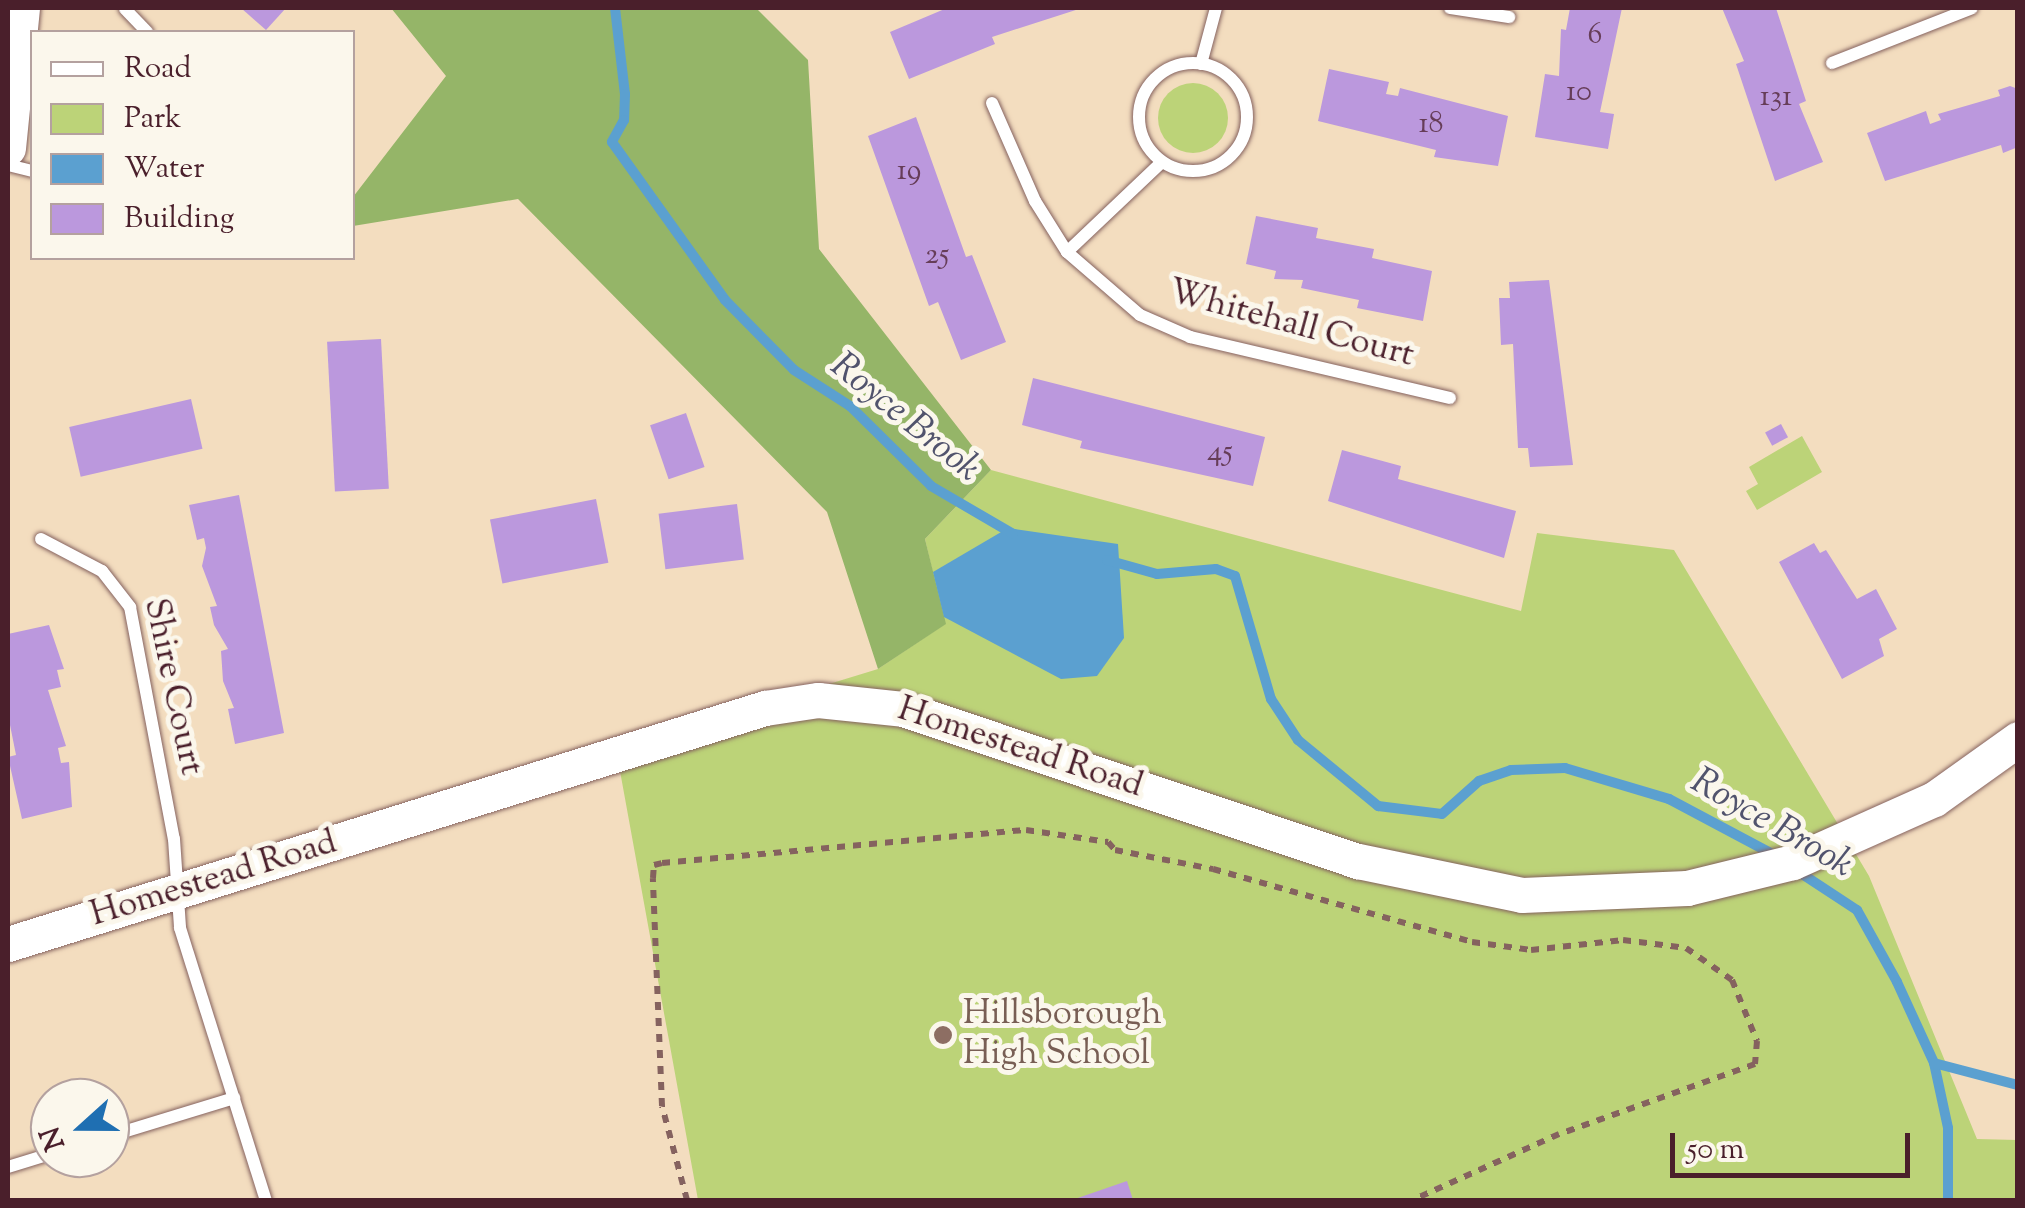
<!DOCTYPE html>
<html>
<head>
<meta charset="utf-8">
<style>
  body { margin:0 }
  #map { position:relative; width:2025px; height:1208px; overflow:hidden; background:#f3ddbf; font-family:"Sorts Mill Goudy",serif }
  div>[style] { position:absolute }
  .green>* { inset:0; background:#bcd378 }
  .round { border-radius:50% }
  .forest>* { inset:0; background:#95b568 }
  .water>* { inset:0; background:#5ba0d0 }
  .stream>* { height:10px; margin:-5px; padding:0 5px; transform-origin:5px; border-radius:5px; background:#5ba0d0 }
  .building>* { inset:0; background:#bb98dd; transform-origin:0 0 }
  .path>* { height:6px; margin-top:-3px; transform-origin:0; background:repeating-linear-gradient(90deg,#85625f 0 8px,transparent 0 16px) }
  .roads { filter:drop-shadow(0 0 2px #85625f) drop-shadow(0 0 2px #85625f) }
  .lane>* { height:12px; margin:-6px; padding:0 6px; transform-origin:6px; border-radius:6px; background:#fff }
  .lane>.ring { margin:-6px; padding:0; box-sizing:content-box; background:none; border:12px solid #fff; border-radius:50% }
  .secondary>* { height:35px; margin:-17.5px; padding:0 17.5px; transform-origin:17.5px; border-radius:17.5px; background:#fff }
  .dots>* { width:28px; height:28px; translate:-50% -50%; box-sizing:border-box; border:5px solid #fbf7ec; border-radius:50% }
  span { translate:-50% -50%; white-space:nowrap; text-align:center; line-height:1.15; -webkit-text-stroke:10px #fbf7ec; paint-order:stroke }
  .number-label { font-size:30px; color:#663d58 }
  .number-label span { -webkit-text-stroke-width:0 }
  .street-label { font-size:35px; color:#4a1f2b }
  .education-label { font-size:35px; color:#785e54 }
  .left { translate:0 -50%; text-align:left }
  .water-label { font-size:38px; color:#51536d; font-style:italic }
  .frame { position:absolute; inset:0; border:10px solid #4a1f2b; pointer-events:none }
  .legend { position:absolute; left:30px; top:30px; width:325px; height:230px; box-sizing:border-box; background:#fbf7ec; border:2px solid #b4a19f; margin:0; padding:12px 18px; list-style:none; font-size:30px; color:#4a1f2b }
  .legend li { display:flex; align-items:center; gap:20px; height:50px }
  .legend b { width:50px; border:2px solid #b4a19f }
  .north { position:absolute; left:30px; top:1078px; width:100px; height:100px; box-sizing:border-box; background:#fbf7ec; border:2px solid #b4a19f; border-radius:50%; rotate:249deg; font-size:28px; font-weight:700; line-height:40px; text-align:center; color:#4a1f2b }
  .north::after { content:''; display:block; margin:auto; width:35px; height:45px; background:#1f6fb2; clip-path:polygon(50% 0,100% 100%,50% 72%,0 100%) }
  .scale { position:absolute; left:1670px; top:1133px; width:240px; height:45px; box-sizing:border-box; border:5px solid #4a1f2b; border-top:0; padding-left:12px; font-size:30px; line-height:35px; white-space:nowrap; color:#4a1f2b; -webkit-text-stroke:8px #fbf7ec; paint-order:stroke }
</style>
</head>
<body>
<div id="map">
  <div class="green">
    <div class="round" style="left:1158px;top:83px;width:70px;height:70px"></div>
    <div style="clip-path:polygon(1802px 436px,1822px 472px,1757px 510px,1746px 491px,1758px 484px,1749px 467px)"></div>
    <div style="clip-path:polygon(991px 470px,1521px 611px,1537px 533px,1674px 550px,1869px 876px,1977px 1139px,2017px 1140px,2017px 1200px,698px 1200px,616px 749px,878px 669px,945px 624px,925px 539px)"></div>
  </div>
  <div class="forest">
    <div style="clip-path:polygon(391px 8px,756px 8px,808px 60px,819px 249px,991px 470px,925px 539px,946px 624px,878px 669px,827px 512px,518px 199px,353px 226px,353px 197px,446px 76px)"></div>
  </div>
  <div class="water">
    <div style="clip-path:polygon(1008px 528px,1118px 544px,1124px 638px,1097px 676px,1061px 679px,944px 617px,933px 572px)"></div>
  </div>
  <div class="stream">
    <div style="left:615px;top:8px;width:87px;rotate:83.4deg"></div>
    <div style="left:625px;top:94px;width:26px;rotate:92deg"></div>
    <div style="left:624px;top:120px;width:25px;rotate:119deg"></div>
    <div style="left:612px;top:142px;width:194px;rotate:54.4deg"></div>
    <div style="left:725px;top:300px;width:98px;rotate:45.4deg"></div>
    <div style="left:794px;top:370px;width:67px;rotate:32.7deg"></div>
    <div style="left:850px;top:406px;width:114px;rotate:44.6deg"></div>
    <div style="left:931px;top:486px;width:95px;rotate:30.3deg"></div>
    <div style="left:1107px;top:560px;width:52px;rotate:15.6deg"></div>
    <div style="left:1157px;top:574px;width:59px;rotate:-4.8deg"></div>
    <div style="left:1216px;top:569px;width:20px;rotate:20deg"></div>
    <div style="left:1235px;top:576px;width:128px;rotate:73.7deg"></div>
    <div style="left:1271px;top:699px;width:49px;rotate:56.6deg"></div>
    <div style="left:1298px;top:740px;width:104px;rotate:39.5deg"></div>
    <div style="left:1378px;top:806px;width:64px;rotate:7.1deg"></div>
    <div style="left:1442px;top:814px;width:50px;rotate:-41.7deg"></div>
    <div style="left:1479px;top:781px;width:34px;rotate:-19deg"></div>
    <div style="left:1511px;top:770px;width:54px;rotate:-2.1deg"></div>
    <div style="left:1565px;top:768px;width:109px;rotate:16.6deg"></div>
    <div style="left:1669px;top:799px;width:123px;rotate:28deg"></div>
    <div style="left:1796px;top:870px;width:73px;rotate:33.3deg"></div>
    <div style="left:1857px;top:910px;width:82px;rotate:60.9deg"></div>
    <div style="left:1897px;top:982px;width:89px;rotate:65.4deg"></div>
    <div style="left:1934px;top:1063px;width:66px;rotate:77.8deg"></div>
    <div style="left:1948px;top:1128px;width:72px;rotate:90deg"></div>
    <div style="left:1934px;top:1063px;width:87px;rotate:14.7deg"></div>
  </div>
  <div class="building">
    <div style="clip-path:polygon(241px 8px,286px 8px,266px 30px)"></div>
    <div style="clip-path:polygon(947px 8px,1082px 8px,992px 37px,995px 44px,909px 79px,890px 32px)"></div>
    <div style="clip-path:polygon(1570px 8px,1622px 8px,1600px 112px,1614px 114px,1608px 149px,1535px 137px,1545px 74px,1559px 76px,1561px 29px,1566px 30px)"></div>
    <div style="clip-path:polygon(1722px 8px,1776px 8px,1806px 101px,1799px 104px,1823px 162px,1775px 181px,1736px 64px,1744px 61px)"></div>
    <div style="clip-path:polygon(1329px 69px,1389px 82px,1386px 94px,1398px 96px,1400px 88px,1508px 116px,1498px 166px,1434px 157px,1436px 150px,1318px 121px)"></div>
    <div style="clip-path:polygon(2010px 86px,2018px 89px,2018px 147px,2003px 153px,2001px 145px,1885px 181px,1867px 133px,1926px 111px,1930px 124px,1941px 120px,1938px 114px,2000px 96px,1998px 90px)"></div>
    <div style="clip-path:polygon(916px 117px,966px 257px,972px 255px,1006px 342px,961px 360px,938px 302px,929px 306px,868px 136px)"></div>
    <div style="clip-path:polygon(1256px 216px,1318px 228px,1316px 238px,1374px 249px,1372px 258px,1432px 271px,1423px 321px,1357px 308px,1359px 300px,1301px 288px,1303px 280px,1274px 279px,1276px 271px,1246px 264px)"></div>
    <div style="clip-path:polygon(1549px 280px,1573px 465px,1530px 467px,1528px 448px,1518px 448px,1513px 344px,1501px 345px,1499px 298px,1510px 298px,1509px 282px)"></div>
    <div style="left:381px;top:339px;width:150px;height:54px;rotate:87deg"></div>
    <div style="clip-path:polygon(1033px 378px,1265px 437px,1253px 486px,1080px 448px,1082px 441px,1022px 425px)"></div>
    <div style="left:191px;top:399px;width:51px;height:125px;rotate:77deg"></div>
    <div style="left:686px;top:413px;width:57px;height:38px;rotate:71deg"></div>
    <div style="left:1781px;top:424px;width:15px;height:18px;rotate:62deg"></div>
    <div style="clip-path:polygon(1342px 450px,1401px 466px,1398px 479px,1516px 511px,1504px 558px,1328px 501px)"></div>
    <div style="clip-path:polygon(239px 495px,284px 733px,235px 744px,228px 709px,234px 708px,223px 681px,221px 651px,228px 649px,214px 625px,210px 607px,217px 606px,202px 566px,206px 548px,204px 538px,197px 540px,189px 505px)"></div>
    <div style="left:596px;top:499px;width:65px;height:108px;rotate:79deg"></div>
    <div style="left:737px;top:504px;width:56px;height:79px;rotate:83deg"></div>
    <div style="clip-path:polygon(1814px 543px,1820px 553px,1826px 550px,1857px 599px,1876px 589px,1897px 629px,1879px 639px,1884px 656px,1842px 679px,1779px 562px)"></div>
    <div style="clip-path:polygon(49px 625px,64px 669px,57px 670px,61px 687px,48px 690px,66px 746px,58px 748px,61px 763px,69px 762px,72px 807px,22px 819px,8px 757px,16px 755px,8px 715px,8px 634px)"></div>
    <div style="clip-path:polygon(1127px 1181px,1133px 1200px,1072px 1200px)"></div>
  </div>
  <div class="path">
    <div style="left:687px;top:1200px;width:97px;rotate:-104.9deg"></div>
    <div style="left:662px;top:1106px;width:228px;rotate:-92.3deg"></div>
    <div style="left:653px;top:878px;width:13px;rotate:-86deg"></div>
    <div style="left:654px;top:865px;width:8px;rotate:-14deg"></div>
    <div style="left:662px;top:863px;width:365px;rotate:-5.2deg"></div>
    <div style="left:1026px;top:830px;width:83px;rotate:8.3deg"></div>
    <div style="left:1108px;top:842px;width:11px;rotate:49deg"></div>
    <div style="left:1115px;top:850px;width:100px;rotate:11deg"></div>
    <div style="left:1213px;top:869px;width:269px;rotate:15.7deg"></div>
    <div style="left:1472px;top:942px;width:60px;rotate:7.7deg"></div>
    <div style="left:1531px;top:950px;width:93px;rotate:-6.2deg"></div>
    <div style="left:1623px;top:940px;width:64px;rotate:7.2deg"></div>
    <div style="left:1686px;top:948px;width:56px;rotate:34.8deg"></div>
    <div style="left:1732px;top:980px;width:66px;rotate:67.7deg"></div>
    <div style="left:1757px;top:1041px;width:23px;rotate:95deg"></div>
    <div style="left:1755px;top:1064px;width:208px;rotate:160.3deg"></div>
    <div style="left:1559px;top:1134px;width:160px;rotate:155.7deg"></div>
  </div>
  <div class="roads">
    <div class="lane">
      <div style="left:1450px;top:8px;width:60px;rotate:8.7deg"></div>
      <div style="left:125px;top:9px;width:32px;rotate:46deg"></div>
      <div class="ring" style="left:1139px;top:63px;width:96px;height:96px"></div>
      <div style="left:1832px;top:63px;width:150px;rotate:-21.4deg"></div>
      <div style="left:1201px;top:64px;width:58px;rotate:-75deg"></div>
      <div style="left:992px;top:103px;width:107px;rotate:66.3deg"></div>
      <div style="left:1035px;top:201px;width:60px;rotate:57.9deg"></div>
      <div style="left:1067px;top:252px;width:96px;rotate:40.8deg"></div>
      <div style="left:1140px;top:315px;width:55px;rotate:23.7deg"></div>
      <div style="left:1190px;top:337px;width:267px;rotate:13.2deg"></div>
      <div style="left:8px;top:165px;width:25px;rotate:14deg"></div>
      <div style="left:1067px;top:252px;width:131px;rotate:-43.5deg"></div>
      <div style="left:41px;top:539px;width:69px;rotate:27.7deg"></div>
      <div style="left:102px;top:571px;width:46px;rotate:52.1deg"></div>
      <div style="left:130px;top:607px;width:236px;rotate:79.3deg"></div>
      <div style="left:174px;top:839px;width:89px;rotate:86.1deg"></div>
      <div style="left:180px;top:928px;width:285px;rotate:72.5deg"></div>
      <div style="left:110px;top:1136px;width:130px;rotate:-17deg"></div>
      <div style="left:8px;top:1167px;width:44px;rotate:-17.2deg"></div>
    </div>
    <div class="secondary">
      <div style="left:8px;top:148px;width:141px;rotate:-84.3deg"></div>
      <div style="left:8px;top:944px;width:793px;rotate:-17.32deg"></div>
      <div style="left:765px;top:708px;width:54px;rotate:-8.6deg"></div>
      <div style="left:818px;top:700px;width:85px;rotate:6deg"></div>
      <div style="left:903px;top:709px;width:480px;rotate:18.5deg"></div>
      <div style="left:1358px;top:861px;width:167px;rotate:11.7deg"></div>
      <div style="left:1522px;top:895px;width:165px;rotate:-2.4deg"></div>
      <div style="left:1687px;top:888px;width:109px;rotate:-13.8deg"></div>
      <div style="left:1793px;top:862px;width:154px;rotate:-24.1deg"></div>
      <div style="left:1934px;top:799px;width:103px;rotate:-35.5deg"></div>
    </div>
  </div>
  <div class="dots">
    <div style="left:943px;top:1035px;background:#8d6e63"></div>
  </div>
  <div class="number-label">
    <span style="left:1595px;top:36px">6</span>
    <span style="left:1579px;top:93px">10</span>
    <span style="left:1776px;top:98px">131</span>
    <span style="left:1431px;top:125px">18</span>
    <span style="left:909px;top:172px">19</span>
    <span style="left:937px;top:256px">25</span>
    <span style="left:1220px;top:453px">45</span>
  </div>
  <div class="street-label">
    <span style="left:1291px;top:325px;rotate:15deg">Whitehall Court</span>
    <span style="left:172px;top:687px;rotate:78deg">Shire Court</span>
    <span style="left:1020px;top:749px;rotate:18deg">Homestead Road</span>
    <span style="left:214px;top:880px;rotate:-17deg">Homestead Road</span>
  </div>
  <div class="education-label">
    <span class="left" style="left:963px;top:1035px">Hillsborough<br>High School</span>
  </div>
  <div class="water-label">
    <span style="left:904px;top:419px;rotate:39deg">Royce Brook</span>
    <span style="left:1771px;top:825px;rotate:30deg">Royce Brook</span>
  </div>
  <div class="frame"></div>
  <ul class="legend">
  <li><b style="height:12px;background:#fff"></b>Road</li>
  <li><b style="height:28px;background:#bcd378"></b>Park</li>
  <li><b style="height:28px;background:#5ba0d0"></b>Water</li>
  <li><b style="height:28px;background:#bb98dd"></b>Building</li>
  </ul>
  <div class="north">N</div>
  <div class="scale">50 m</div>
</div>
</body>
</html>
